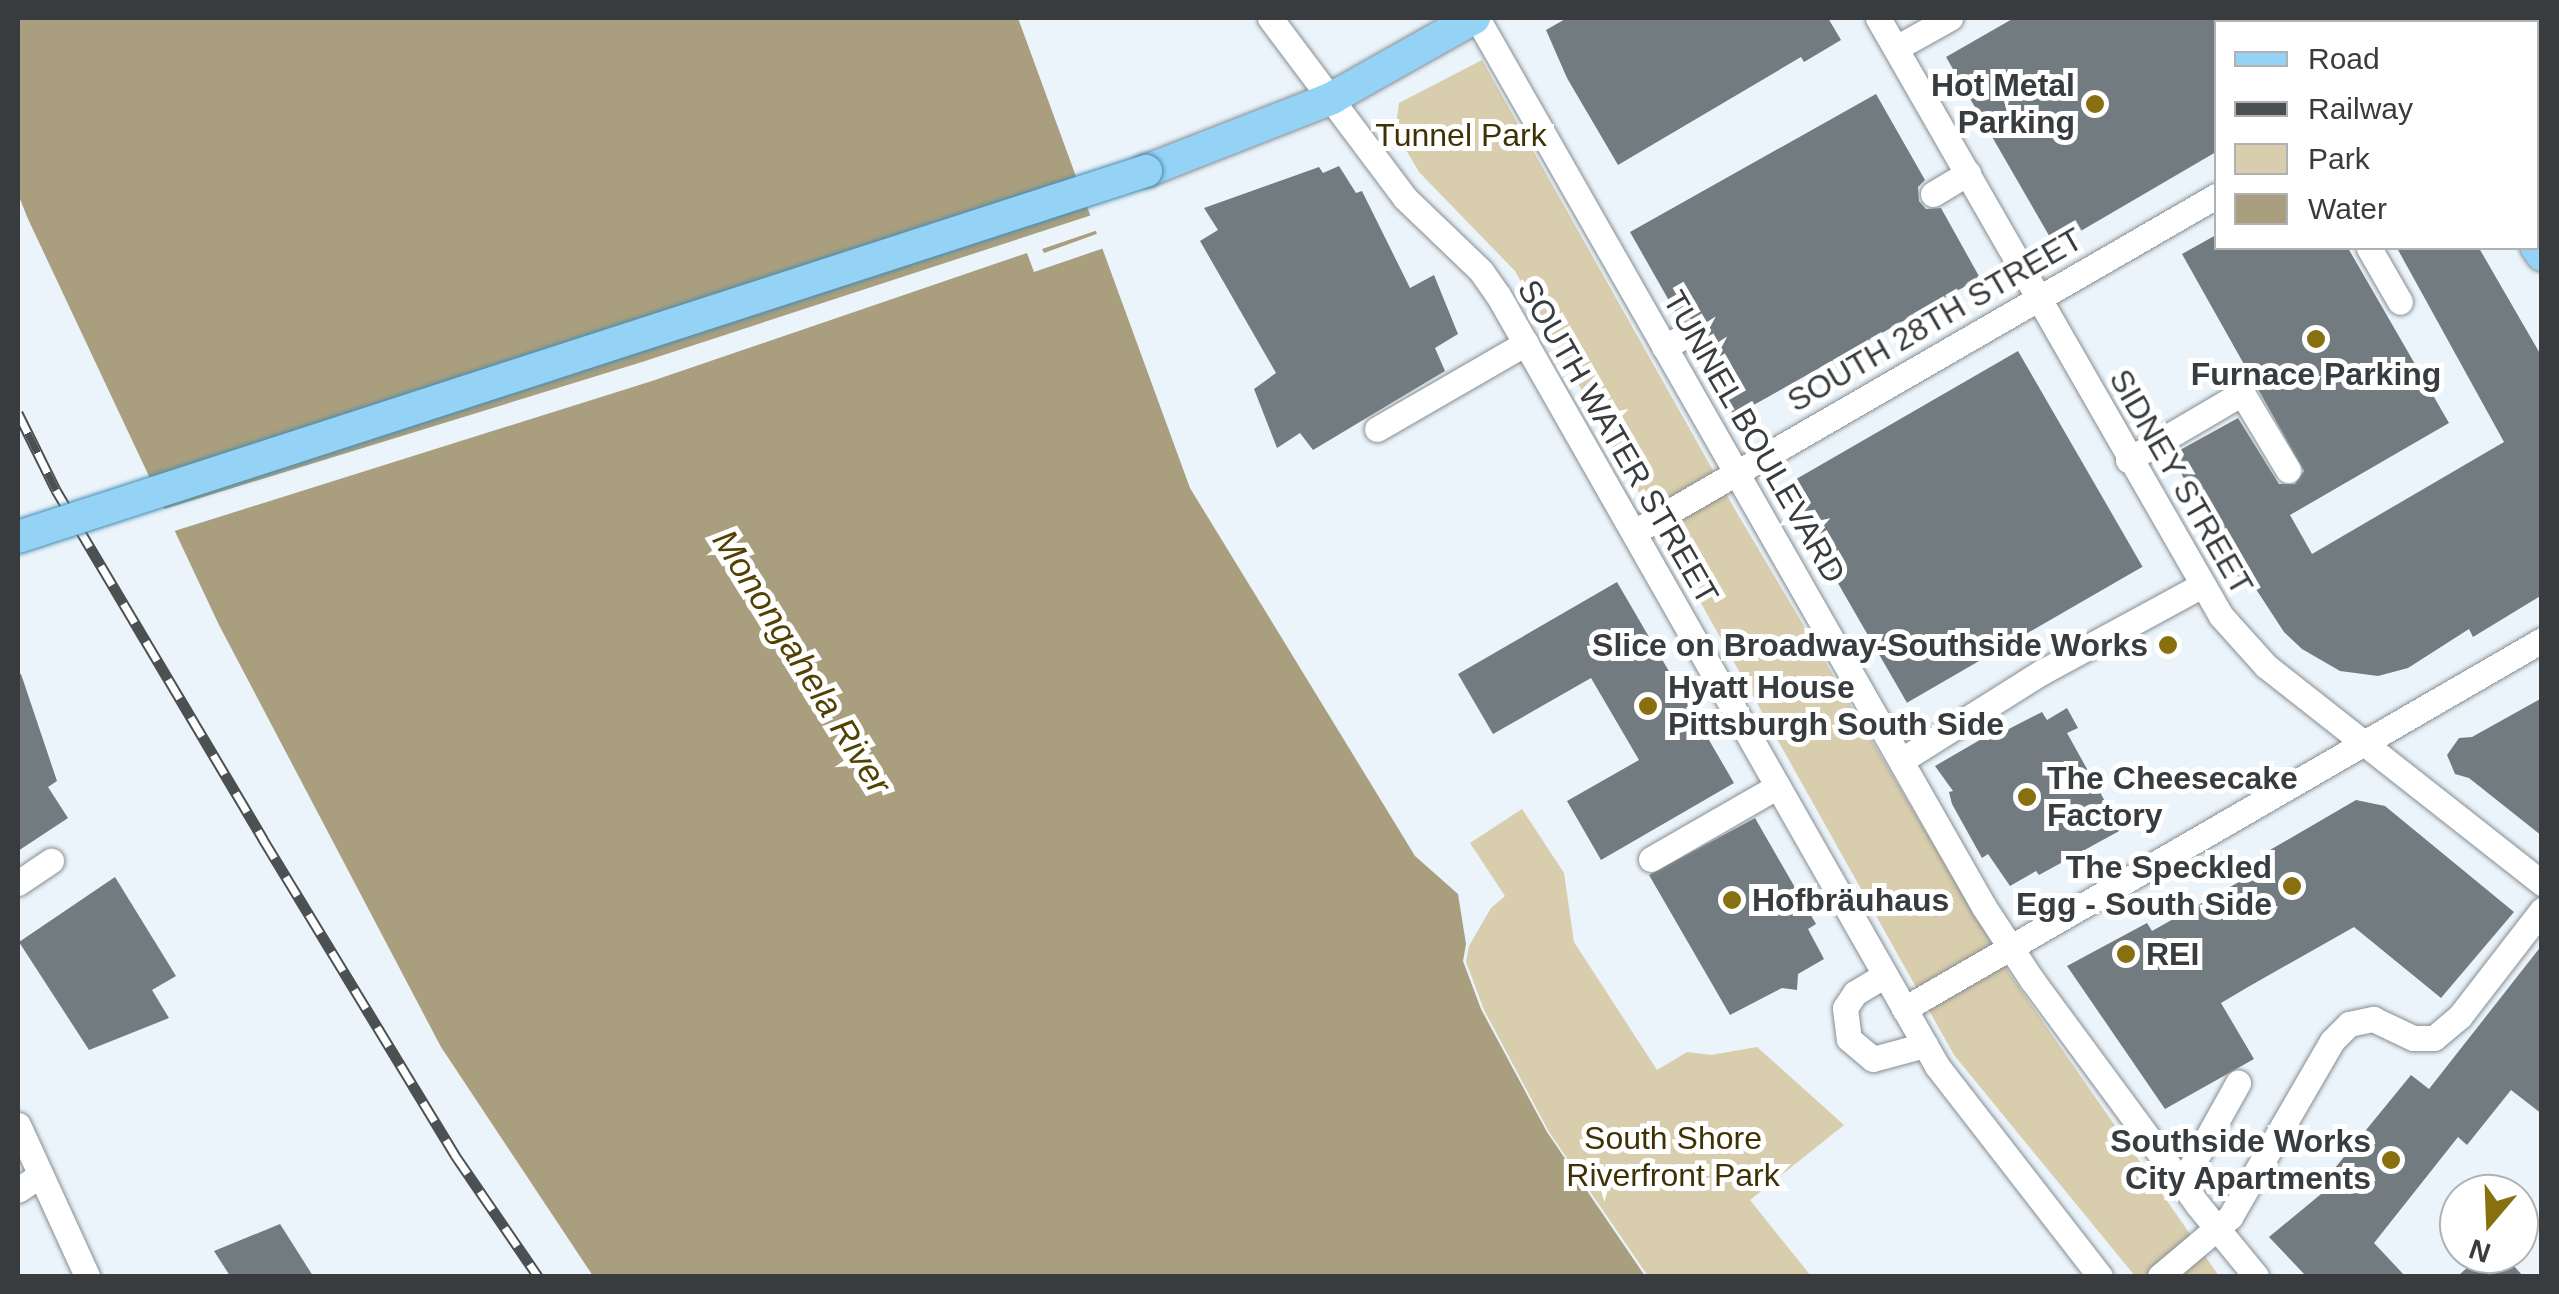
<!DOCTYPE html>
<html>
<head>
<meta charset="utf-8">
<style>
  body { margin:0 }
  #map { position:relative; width:2559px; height:1294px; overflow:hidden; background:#ebf4fa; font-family:Arial,sans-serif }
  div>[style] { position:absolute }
  .green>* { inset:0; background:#d8cdac }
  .water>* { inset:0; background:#a99f7f }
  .pier>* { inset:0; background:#ebf4fa }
  .building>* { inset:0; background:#727b80; transform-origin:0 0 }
  .roads { filter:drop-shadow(0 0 2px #858d93) drop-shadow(0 0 2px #858d93) }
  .minor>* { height:25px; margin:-12.5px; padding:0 12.5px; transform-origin:12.5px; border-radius:12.5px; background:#fff }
  .major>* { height:32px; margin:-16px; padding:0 16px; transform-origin:16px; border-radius:16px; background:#94d3f5 }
  .rail>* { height:11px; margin-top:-5.5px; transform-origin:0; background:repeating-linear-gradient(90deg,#fff 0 22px,#4b5052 0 44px); box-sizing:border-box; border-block:2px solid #4b5052 }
  .bridges { filter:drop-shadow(0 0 2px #468bb0) drop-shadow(0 0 2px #468bb0) }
  .major-bridge>* { height:32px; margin:-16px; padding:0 16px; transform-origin:16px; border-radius:16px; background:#94d3f5 }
  .dots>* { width:28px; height:28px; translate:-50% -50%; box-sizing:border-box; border:5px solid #fff; border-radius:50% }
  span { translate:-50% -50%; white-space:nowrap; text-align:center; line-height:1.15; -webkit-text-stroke:10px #fff; paint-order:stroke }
  .poi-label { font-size:32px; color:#383c3e; font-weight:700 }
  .right { translate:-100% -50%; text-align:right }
  .left { translate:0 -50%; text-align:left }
  .park-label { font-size:32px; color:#3e3205 }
  .street-label { font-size:32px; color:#383c3e }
  .water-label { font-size:35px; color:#514103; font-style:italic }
  .frame { position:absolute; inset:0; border:20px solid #383c3e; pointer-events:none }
  .legend { position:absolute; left:2214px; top:20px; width:325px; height:230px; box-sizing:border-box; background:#fff; border:2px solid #afb1b2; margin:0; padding:12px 18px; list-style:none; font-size:30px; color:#383c3e }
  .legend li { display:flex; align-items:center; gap:20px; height:50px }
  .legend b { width:50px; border:2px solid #afb1b2 }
  .north { position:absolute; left:2439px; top:1174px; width:100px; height:100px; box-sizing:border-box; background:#fff; border:2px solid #afb1b2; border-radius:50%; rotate:199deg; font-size:28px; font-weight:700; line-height:40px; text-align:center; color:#383c3e }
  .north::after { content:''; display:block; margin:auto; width:35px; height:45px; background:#886f0f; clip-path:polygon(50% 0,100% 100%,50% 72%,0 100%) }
</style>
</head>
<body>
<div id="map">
  <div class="green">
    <div style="clip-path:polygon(1482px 60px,1737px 513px,2010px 974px,2219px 1276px,2135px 1276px,1954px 1055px,1515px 271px,1419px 172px,1395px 131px,1399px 103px)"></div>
    <div style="clip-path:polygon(1522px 809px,1564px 873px,1574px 942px,1657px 1070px,1687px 1052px,1711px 1055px,1757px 1047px,1844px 1125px,1750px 1200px,1811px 1276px,1648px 1276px,1549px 1132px,1484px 1010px,1466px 962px,1469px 946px,1491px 908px,1505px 896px,1470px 843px)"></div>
  </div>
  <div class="water">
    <div style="clip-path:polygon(18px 18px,1018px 18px,1190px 488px,1415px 856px,1458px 894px,1466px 944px,1463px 961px,1481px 1009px,1547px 1132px,1645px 1276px,593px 1276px,441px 1047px,219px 625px,28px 219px,18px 194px)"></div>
  </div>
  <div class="pier">
    <div style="clip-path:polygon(1095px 214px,1101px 229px,1042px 249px,1044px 253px,1102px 232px,1107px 247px,1034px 272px,1027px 253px,652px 381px,168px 533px,158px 511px,642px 362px)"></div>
  </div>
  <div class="building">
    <div style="clip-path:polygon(1567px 18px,1828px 18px,1841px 40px,1804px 62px,1801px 57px,1618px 165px,1567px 78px,1546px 30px)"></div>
    <div style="clip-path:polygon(2014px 18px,2216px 18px,2216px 152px,2055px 246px,1946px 57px)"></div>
    <div style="clip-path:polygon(1876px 94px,1925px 180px,1918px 187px,1919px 201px,1926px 209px,1941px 208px,1980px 278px,1734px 416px,1696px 348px,1704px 335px,1702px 325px,1689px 318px,1680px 320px,1630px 232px)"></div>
    <div style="clip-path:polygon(1339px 166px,1356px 193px,1362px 191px,1410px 288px,1434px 275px,1458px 334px,1435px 348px,1445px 371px,1313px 450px,1300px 433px,1277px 448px,1254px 389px,1276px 373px,1200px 241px,1218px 230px,1204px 208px,1319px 167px,1323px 173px)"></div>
    <div style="clip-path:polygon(2216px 235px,2216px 248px,2348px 248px,2449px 423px,2290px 515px,2312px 554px,2504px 442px,2397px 248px,2479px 248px,2542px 357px,2542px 595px,2473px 637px,2469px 629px,2408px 668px,2378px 676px,2340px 671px,2302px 649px,2284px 632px,2252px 583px,2244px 587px,2171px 455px,2238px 418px,2279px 484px,2295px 484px,2304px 471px,2182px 254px)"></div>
    <div style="left:2018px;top:351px;width:249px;height:272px;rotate:60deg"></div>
    <div style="clip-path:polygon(1617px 582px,1734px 783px,1601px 860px,1567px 801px,1639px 760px,1591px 678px,1493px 734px,1458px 674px)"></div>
    <div style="clip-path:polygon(21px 674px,57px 781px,48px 787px,68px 818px,18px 851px,18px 675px)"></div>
    <div style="clip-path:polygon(2542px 698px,2542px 836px,2469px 778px,2455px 774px,2447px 755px,2459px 738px,2472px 737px)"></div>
    <div style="clip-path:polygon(2067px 708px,2078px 728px,2067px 733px,2121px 830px,2039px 875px,2036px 871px,2010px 886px,1988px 854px,1982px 858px,1952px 804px,1949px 792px,1953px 791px,1935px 766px,1997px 730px,1999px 734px,2042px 712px,2047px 720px)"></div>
    <div style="clip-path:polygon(2356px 800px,2385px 806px,2514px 912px,2441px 998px,2354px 927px,2248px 987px,2221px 1003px,2254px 1059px,2165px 1109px,2067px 966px,2147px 923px,2152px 931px,2246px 878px,2239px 868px)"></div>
    <div style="clip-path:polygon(1755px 818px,1816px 924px,1808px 929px,1824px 959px,1798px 974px,1797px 990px,1782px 988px,1730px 1015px,1649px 875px)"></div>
    <div style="clip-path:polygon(115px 877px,176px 976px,152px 990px,169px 1018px,89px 1050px,19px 942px)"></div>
    <div style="clip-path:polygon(2542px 945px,2542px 1114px,2511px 1090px,2467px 1145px,2458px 1137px,2374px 1243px,2405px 1276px,2306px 1276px,2269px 1237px,2338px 1180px,2330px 1174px,2411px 1075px,2429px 1089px)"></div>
    <div style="clip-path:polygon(280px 1224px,313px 1276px,230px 1276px,214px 1251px)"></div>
    <div style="clip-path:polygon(2482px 1254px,2503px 1254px,2523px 1276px,2458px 1276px)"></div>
  </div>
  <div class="roads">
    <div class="minor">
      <div style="left:1270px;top:18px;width:225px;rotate:53.1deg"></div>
      <div style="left:1405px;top:198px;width:105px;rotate:43.8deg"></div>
      <div style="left:1481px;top:271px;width:29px;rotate:55deg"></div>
      <div style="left:1498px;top:295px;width:887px;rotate:60.34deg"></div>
      <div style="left:1937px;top:1066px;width:266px;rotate:52.2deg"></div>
      <div style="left:1477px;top:18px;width:1023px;rotate:60.3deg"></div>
      <div style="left:1984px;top:907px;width:87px;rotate:56.7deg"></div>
      <div style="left:2032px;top:980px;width:278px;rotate:53.6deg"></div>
      <div style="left:2197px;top:1204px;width:93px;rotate:50.7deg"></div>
      <div style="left:1878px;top:18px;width:689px;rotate:60.16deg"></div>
      <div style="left:2221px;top:616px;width:67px;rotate:48deg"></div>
      <div style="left:2266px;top:666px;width:351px;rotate:38.2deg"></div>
      <div style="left:2512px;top:22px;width:10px;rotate:-24deg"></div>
      <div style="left:1896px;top:48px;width:62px;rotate:-29.1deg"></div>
      <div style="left:2536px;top:80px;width:10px;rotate:53deg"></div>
      <div style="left:1933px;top:194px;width:41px;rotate:-31deg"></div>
      <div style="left:2369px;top:248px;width:62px;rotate:60.1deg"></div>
      <div style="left:1664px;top:347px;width:27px;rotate:-28deg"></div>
      <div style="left:1377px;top:429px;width:172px;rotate:-30deg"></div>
      <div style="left:2128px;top:460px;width:132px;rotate:-30.4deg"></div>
      <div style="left:2242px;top:393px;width:90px;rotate:59.1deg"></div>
      <div style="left:1634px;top:532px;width:672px;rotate:-30deg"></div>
      <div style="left:1902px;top:760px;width:165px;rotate:-32.2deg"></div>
      <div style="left:2042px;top:672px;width:182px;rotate:-28.5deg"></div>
      <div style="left:1651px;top:859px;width:146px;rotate:-29.9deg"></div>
      <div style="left:18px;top:883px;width:40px;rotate:-34deg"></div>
      <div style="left:1885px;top:975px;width:35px;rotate:149deg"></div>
      <div style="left:1855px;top:993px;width:18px;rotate:124deg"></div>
      <div style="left:1845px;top:1008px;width:31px;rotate:83deg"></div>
      <div style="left:1849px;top:1039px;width:31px;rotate:40deg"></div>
      <div style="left:1873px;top:1059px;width:54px;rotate:-15.1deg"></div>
      <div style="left:1904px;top:1009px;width:737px;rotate:-30.04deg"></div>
      <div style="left:18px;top:1125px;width:166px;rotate:65.4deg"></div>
      <div style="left:2182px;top:1183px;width:115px;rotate:-60.8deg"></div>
      <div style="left:18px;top:1190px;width:27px;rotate:-34deg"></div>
      <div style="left:2160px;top:1276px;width:92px;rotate:-40.1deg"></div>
      <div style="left:2230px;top:1217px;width:203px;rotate:-59.9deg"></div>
      <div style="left:2332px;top:1041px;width:24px;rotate:-45deg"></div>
      <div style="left:2349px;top:1024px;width:25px;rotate:-12deg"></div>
      <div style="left:2373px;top:1019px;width:44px;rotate:25.4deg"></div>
      <div style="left:2413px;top:1038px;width:21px"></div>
      <div style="left:2434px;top:1038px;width:34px;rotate:-40deg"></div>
      <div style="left:2460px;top:1016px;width:134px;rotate:-52.3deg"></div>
    </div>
    <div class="major">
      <div style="left:2406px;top:18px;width:5px;rotate:53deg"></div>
      <div style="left:1146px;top:171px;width:200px;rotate:-21.4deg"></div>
      <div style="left:1332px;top:98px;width:163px;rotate:-29.4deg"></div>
      <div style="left:2536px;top:246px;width:11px;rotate:56deg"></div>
    </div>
  </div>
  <div class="rail">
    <div style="left:18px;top:413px;width:86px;rotate:63.7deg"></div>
    <div style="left:56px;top:490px;width:406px;rotate:59.3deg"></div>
    <div style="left:263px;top:839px;width:370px;rotate:58.7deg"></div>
    <div style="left:455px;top:1155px;width:147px;rotate:55.6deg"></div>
  </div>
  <div class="bridges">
    <div class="major-bridge">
      <div style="left:18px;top:537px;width:1186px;rotate:-17.98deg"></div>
    </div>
  </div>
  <div class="dots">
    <div style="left:2095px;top:104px;background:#886f0f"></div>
    <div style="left:2316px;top:339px;background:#886f0f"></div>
    <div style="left:2168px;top:645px;background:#886f0f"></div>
    <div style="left:1648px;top:706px;background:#886f0f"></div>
    <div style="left:2027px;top:797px;background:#886f0f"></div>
    <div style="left:2292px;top:886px;background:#886f0f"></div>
    <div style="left:1732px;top:900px;background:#886f0f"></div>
    <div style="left:2126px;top:954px;background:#886f0f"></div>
    <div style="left:2391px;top:1160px;background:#886f0f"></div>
  </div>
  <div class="poi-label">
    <span class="right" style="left:2075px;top:104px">Hot Metal<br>Parking</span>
    <span style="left:2316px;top:374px">Furnace Parking</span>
    <span class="right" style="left:2148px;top:645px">Slice on Broadway-Southside Works</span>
    <span class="left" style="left:1668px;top:706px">Hyatt House<br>Pittsburgh South Side</span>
    <span class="left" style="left:2047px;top:797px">The Cheesecake<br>Factory</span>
    <span class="right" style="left:2272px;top:886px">The Speckled<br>Egg - South Side</span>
    <span class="left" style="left:1752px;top:900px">Hofbräuhaus</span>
    <span class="left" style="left:2146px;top:954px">REI</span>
    <span class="right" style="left:2371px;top:1160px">Southside Works<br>City Apartments</span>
  </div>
  <div class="park-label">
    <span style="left:1461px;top:135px">Tunnel Park</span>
    <span style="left:1673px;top:1157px">South Shore<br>Riverfront Park</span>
  </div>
  <div class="street-label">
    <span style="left:1935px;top:320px;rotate:-30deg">SOUTH 28TH STREET</span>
    <span style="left:1754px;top:437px;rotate:60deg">TUNNEL BOULEVARD</span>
    <span style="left:1618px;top:442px;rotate:60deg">SOUTH WATER STREET</span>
    <span style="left:2181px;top:482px;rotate:60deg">SIDNEY STREET</span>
  </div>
  <div class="water-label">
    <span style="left:802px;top:662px;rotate:58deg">Monongahela River</span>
  </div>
  <div class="frame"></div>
  <ul class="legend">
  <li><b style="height:12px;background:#94d3f5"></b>Road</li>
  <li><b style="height:12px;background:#4b5052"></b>Railway</li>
  <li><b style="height:28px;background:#d8cdac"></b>Park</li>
  <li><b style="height:28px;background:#a99f7f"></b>Water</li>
  </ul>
  <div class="north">N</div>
</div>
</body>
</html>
